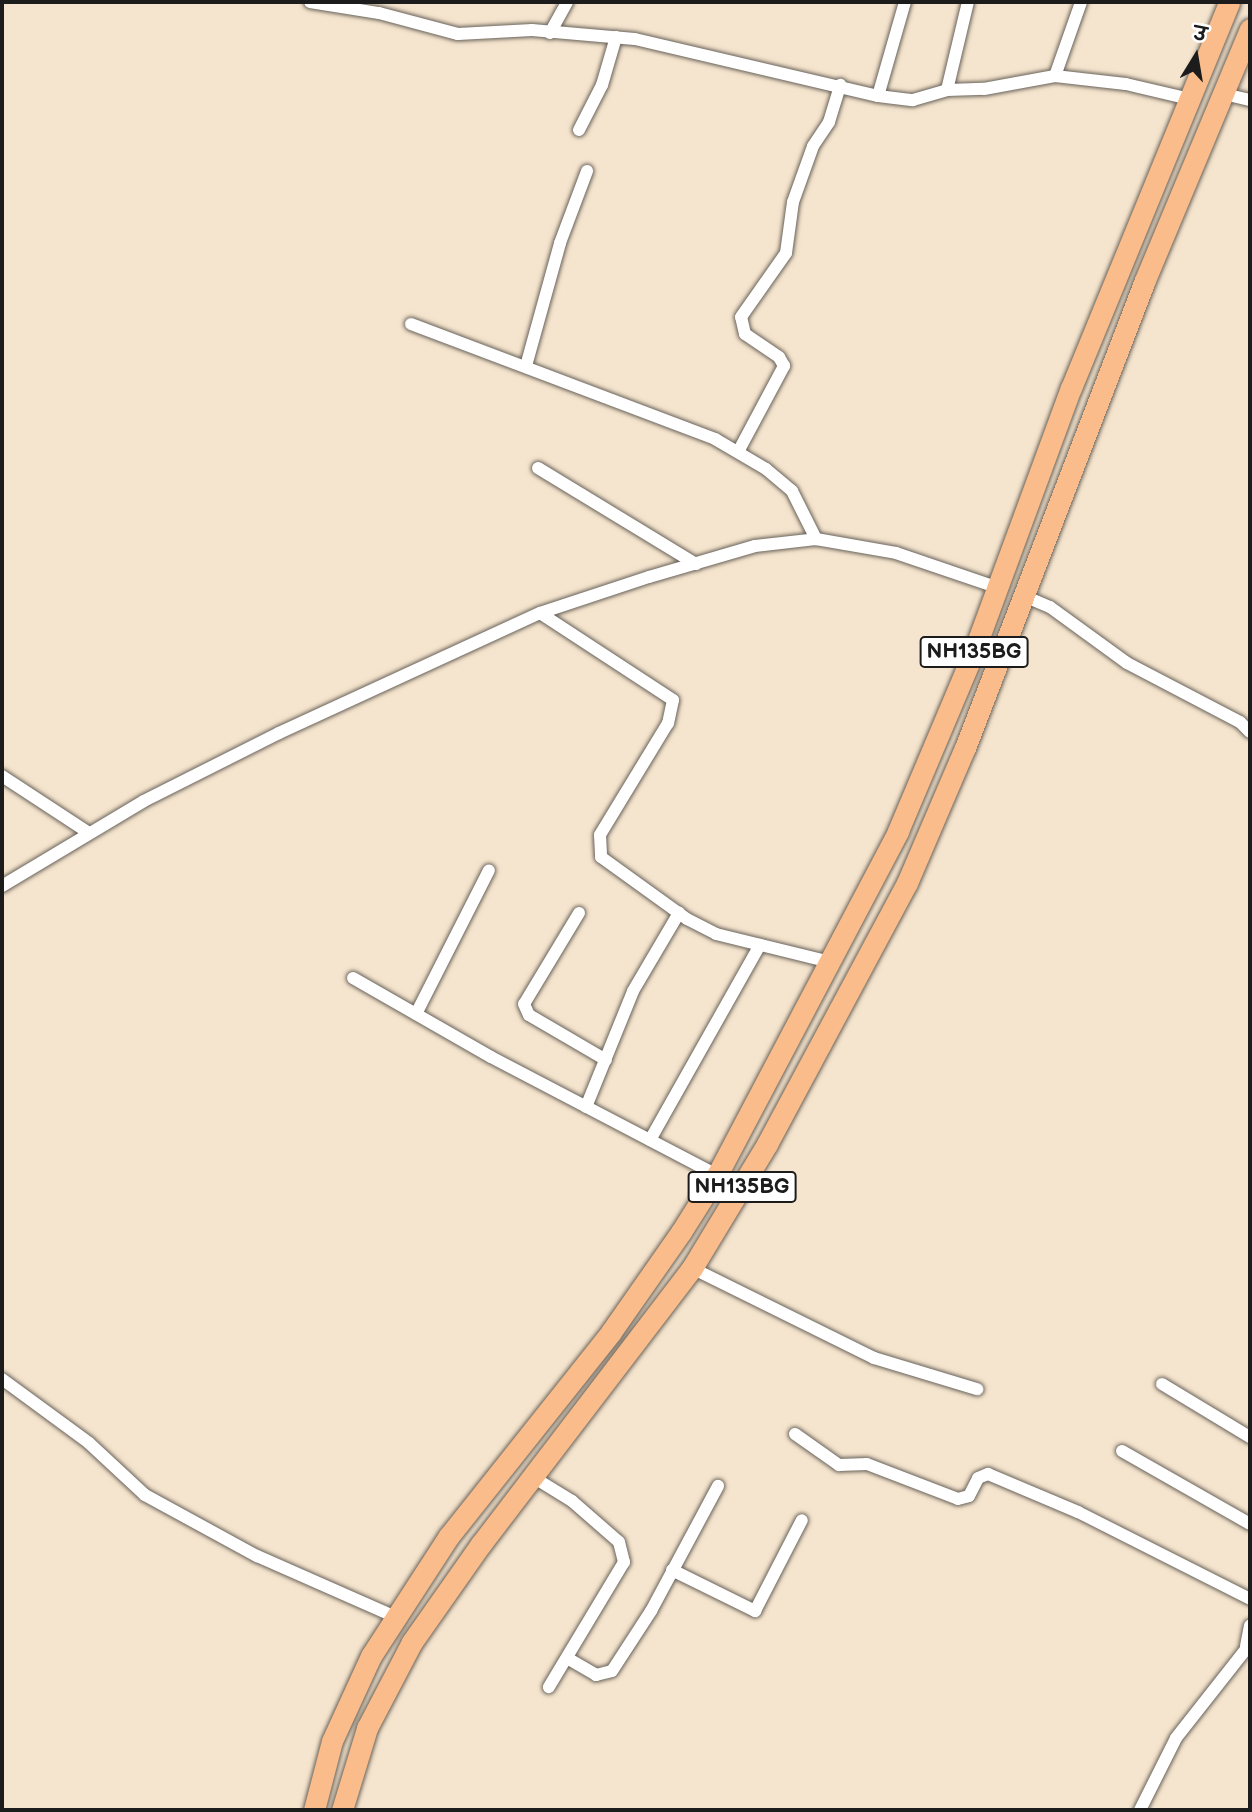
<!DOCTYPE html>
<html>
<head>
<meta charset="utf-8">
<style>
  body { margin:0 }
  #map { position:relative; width:1252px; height:1812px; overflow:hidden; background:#f6e5ce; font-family:"Balsamiq Sans","Playpen Sans Deva",sans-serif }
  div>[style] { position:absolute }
  .roads { filter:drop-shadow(0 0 2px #68625a) drop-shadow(0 0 2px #68625a) }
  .minor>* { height:12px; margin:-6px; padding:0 6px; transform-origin:6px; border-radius:6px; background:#fff }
  .trunk>* { height:21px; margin:-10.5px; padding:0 10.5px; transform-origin:10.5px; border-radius:10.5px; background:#f9bc8a }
  span { translate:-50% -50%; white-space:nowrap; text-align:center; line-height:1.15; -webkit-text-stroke:7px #fff; paint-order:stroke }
  .shield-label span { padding:2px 5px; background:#fff; border:2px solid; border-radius:5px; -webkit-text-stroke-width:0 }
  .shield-label { font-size:21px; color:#1c1c1c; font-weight:700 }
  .frame { position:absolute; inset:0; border:4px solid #1c1c1c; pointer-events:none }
  .north { position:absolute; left:1161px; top:21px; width:70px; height:70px; -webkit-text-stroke:5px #fff; paint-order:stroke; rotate:11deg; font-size:19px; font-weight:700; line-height:28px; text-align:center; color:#1c1c1c }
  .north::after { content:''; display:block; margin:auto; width:24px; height:32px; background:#1c1c1c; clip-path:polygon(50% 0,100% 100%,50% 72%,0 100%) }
</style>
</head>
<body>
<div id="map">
  <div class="roads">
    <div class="minor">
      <div style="left:310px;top:2px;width:70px;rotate:9.1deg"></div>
      <div style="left:379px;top:13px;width:82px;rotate:14.9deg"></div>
      <div style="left:458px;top:34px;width:74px;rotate:-3.1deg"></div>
      <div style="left:532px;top:30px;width:103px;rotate:5deg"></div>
      <div style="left:635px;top:39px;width:250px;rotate:13.2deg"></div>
      <div style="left:878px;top:96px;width:35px;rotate:7deg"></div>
      <div style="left:913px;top:100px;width:35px;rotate:-16deg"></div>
      <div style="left:947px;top:90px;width:37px;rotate:-2deg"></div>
      <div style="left:984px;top:89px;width:72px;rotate:-10.4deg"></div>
      <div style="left:1055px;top:76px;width:71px;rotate:6.4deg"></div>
      <div style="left:1126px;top:84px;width:66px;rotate:13.2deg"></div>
      <div style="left:550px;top:33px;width:35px;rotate:-61deg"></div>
      <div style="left:1055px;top:76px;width:78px;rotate:-70.6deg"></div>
      <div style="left:947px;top:90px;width:90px;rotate:-76.6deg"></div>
      <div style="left:1224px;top:94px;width:27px;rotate:13deg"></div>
      <div style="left:878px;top:96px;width:98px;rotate:-74deg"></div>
      <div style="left:579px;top:130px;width:51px;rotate:-62.9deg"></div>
      <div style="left:602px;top:85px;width:50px;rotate:-73.7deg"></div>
      <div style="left:411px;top:324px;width:325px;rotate:20.7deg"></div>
      <div style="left:715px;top:439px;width:59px;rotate:30.5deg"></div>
      <div style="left:766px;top:469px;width:34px;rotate:40deg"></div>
      <div style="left:792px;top:491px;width:54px;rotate:63.4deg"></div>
      <div style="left:526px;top:366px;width:128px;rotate:-74.5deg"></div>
      <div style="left:560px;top:243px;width:77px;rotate:-69.4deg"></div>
      <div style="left:738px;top:452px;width:98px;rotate:-61.9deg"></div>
      <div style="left:784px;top:366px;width:10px;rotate:-119deg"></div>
      <div style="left:779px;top:357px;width:41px;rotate:-145.9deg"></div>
      <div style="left:745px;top:334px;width:17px;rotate:-103deg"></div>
      <div style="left:741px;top:317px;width:78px;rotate:-54.9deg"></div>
      <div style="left:786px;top:253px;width:51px;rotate:-82.2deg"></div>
      <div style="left:793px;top:202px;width:59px;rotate:-70.3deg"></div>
      <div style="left:813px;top:146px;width:29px;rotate:-56deg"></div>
      <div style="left:829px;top:122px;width:39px;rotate:-73deg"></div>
      <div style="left:538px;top:468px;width:185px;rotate:31.3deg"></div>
      <div style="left:1024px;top:596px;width:28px;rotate:23deg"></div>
      <div style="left:1050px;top:607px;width:95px;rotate:36deg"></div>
      <div style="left:1127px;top:663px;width:127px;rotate:27.6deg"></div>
      <div style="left:1240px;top:722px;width:14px;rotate:45deg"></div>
      <div style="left:540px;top:613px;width:159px;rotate:33.2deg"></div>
      <div style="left:673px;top:700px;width:24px;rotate:102deg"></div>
      <div style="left:668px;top:723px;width:131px;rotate:121.3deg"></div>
      <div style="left:600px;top:835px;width:22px;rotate:87deg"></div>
      <div style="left:601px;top:857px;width:106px;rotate:35.8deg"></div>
      <div style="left:687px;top:919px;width:33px;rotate:27deg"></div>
      <div style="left:716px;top:934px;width:117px;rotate:13.8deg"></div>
      <div style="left:2px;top:776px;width:104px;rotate:33.2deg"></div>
      <div style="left:2px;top:886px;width:165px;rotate:-30.9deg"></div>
      <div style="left:144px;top:801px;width:151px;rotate:-26.7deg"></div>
      <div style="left:279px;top:733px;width:287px;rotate:-24.7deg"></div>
      <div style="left:540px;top:613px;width:115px;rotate:-18.3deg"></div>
      <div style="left:649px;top:577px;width:110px;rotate:-16.3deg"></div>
      <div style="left:755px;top:546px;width:61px;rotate:-6.5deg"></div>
      <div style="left:816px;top:539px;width:81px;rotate:9.9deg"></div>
      <div style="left:896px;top:553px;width:109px;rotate:18.8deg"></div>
      <div style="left:579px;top:913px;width:106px;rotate:121.1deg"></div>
      <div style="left:524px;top:1004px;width:12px;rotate:66deg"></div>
      <div style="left:529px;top:1015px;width:89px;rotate:30.3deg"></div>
      <div style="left:353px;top:978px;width:159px;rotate:29.8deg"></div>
      <div style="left:491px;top:1057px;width:255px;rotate:27.6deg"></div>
      <div style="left:416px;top:1014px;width:161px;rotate:-63.1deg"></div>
      <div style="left:586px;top:1107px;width:125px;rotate:-67.9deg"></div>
      <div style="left:633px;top:991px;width:91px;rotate:-59.5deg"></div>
      <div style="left:650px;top:1140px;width:224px;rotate:-60.6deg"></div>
      <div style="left:692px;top:1268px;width:203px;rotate:26.3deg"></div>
      <div style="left:874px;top:1358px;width:108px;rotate:16.8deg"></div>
      <div style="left:2px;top:1379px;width:108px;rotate:36.3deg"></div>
      <div style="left:89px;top:1443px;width:76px;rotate:42.9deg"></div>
      <div style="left:145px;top:1495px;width:128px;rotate:28.6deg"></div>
      <div style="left:257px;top:1556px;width:151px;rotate:23.8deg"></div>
      <div style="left:1162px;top:1384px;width:103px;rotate:31.1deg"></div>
      <div style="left:795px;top:1434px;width:54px;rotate:35.2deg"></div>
      <div style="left:839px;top:1465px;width:28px;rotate:-2deg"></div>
      <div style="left:867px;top:1464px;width:97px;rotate:21deg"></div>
      <div style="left:958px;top:1499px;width:11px;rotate:-15deg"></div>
      <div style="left:969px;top:1496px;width:20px;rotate:-63deg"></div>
      <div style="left:978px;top:1478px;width:11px;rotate:-22deg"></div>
      <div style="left:988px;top:1474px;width:98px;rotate:22.9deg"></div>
      <div style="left:1078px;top:1512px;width:193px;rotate:26.8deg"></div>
      <div style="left:1122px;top:1451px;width:147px;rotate:29.7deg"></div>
      <div style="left:533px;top:1477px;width:46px;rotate:31.6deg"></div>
      <div style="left:572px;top:1501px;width:62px;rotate:41.1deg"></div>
      <div style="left:619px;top:1542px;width:21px;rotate:76deg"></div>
      <div style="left:624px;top:1562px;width:146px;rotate:121deg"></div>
      <div style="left:672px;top:1570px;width:93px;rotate:26.3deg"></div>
      <div style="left:755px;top:1611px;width:102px;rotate:-62.7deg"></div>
      <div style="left:1246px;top:1646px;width:21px;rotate:-79deg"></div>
      <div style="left:567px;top:1658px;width:34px;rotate:30deg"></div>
      <div style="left:596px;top:1675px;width:16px;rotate:-14deg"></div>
      <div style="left:612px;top:1671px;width:72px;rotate:-57deg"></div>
      <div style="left:651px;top:1611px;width:142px;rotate:-61.8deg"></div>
      <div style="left:1140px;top:1810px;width:80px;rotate:-63.4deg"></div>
      <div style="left:1176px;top:1738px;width:120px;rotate:-51.8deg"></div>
    </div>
    <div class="trunk">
      <div style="left:314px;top:1810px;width:71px;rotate:-75.4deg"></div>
      <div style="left:332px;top:1741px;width:94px;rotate:-65.4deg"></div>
      <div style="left:371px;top:1656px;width:143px;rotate:-57deg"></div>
      <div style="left:449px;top:1536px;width:260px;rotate:-51.5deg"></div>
      <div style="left:611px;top:1332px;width:122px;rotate:-55deg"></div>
      <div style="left:681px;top:1232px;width:67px;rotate:-57.7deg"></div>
      <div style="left:717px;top:1175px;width:389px;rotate:-62.2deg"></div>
      <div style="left:898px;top:831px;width:195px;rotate:-67.1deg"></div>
      <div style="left:974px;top:651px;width:280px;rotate:-69.8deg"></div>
      <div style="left:1071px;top:388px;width:417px;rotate:-67.7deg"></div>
      <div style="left:342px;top:1810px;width:86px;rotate:-73deg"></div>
      <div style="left:367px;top:1728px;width:97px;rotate:-62.4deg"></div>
      <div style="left:412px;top:1642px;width:120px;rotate:-54.9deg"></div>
      <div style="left:481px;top:1544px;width:347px;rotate:-52.6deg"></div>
      <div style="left:692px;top:1268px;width:145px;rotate:-58.8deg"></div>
      <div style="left:767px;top:1144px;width:296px;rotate:-61.8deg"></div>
      <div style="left:907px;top:883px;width:147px;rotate:-66.8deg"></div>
      <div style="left:965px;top:748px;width:501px;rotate:-68.96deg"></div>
      <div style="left:1145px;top:280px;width:272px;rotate:-67.3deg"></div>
    </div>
  </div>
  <div class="shield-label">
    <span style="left:974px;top:652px">NH135BG</span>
    <span style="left:742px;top:1187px">NH135BG</span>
  </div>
  <div class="frame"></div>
  <div class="north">उ</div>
</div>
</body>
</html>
